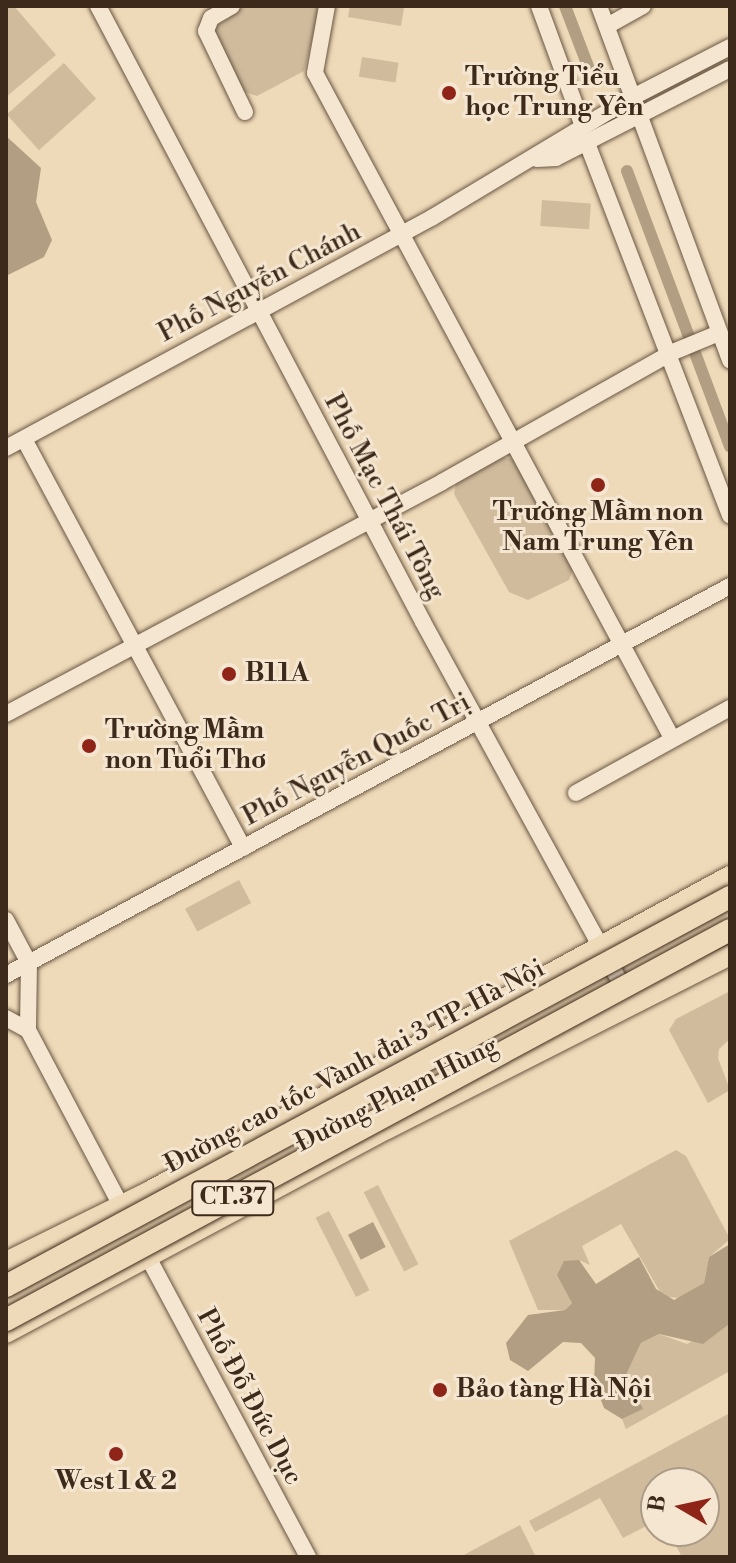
<!DOCTYPE html>
<html>
<head>
<meta charset="utf-8">
<style>
  body { margin:0 }
  #map { position:relative; width:736px; height:1563px; overflow:hidden; background:#eed9b8; font-family:"Libre Bodoni",serif }
  div>[style] { position:absolute }
  .green>* { inset:0; background:#d0bb9d; transform-origin:0 0 }
  .water>* { inset:0; background:#b29e82; transform-origin:0 0 }
  .canal>* { height:12px; margin:-6px; padding:0 6px; transform-origin:6px; border-radius:6px; background:#b29e82 }
  .roads { filter:drop-shadow(0 0 2px #695642) drop-shadow(0 0 2px #695642) }
  .minor>* { height:16px; margin:-8px; padding:0 8px; transform-origin:8px; border-radius:8px; background:#f4e6d1 }
  .major>* { height:20px; margin:-10px; padding:0 10px; transform-origin:10px; border-radius:10px; background:#eed9b8 }
  .bridges { filter:drop-shadow(0 0 2px #3d2a1a) drop-shadow(0 0 2px #3d2a1a) }
  .highway-bridge>* { height:22px; margin:-11px; padding:0 11px; transform-origin:11px; border-radius:11px; background:#eed9b8 }
  .dots>* { width:22px; height:22px; translate:-50% -50%; box-sizing:border-box; border:4px solid #f4e6d1; border-radius:50% }
  span { translate:-50% -50%; white-space:nowrap; text-align:center; line-height:1.15; -webkit-text-stroke:6px #f4e6d1; paint-order:stroke }
  .shield-label span { padding:2px 6px; background:#f4e6d1; border:2px solid; border-radius:6px; -webkit-text-stroke-width:0 }
  .shield-label { font-size:24px; color:#3d2a1a; font-weight:700 }
  .poi-label { font-size:26px; color:#3d2a1a; font-weight:700 }
  .left { translate:0 -50%; text-align:left }
  .street-label { font-size:26px; color:#3d2a1a }
  .frame { position:absolute; inset:0; border:8px solid #3d2a1a; pointer-events:none }
  .north { position:absolute; left:640px; top:1467px; width:80px; height:80px; box-sizing:border-box; background:#f4e6d1; border:2px solid #ab9b88; border-radius:50%; rotate:279deg; font-size:22px; font-weight:700; line-height:32px; text-align:center; color:#3d2a1a }
  .north::after { content:''; display:block; margin:auto; width:28px; height:36px; background:#8f2418; clip-path:polygon(50% 0,100% 100%,50% 72%,0 100%) }
</style>
</head>
<body>
<div id="map">
  <div class="green">
    <div style="clip-path:polygon(6px 6px,14px 6px,56px 55px,6px 97px)"></div>
    <div style="clip-path:polygon(244px 6px,321px 6px,304px 71px,257px 96px,242px 91px,213px 29px)"></div>
    <div style="clip-path:polygon(350px 6px,404px 8px,401px 26px,348px 17px)"></div>
    <div style="left:362px;top:57px;width:37px;height:20px;rotate:9deg"></div>
    <div style="left:64px;top:63px;width:48px;height:77px;rotate:48deg"></div>
    <div style="left:542px;top:200px;width:49px;height:26px;rotate:4deg"></div>
    <div style="clip-path:polygon(498px 457px,514px 459px,574px 566px,569px 580px,528px 600px,509px 592px,454px 494px,456px 483px)"></div>
    <div style="left:239px;top:880px;width:26px;height:61px;rotate:62deg"></div>
    <div style="clip-path:polygon(730px 991px,730px 1039px,719px 1049px,718px 1058px,730px 1090px,708px 1103px,669px 1030px,676px 1019px)"></div>
    <div style="clip-path:polygon(676px 1150px,686px 1156px,730px 1239px,709px 1257px,704px 1283px,685px 1298px,663px 1297px,621px 1224px,582px 1246px,590px 1265px,579px 1260px,572px 1303px,565px 1310px,538px 1310px,509px 1241px)"></div>
    <div style="left:378px;top:1185px;width:89px;height:16px;rotate:63deg"></div>
    <div style="left:329px;top:1211px;width:89px;height:15px;rotate:63deg"></div>
    <div style="clip-path:polygon(730px 1320px,730px 1371px,626px 1429px,622px 1419px,642px 1409px,626px 1375px,641px 1343px,659px 1334px,687px 1344px)"></div>
    <div style="clip-path:polygon(730px 1413px,730px 1557px,682px 1557px,668px 1531px,704px 1531px,704px 1483px,656px 1483px,656px 1521px,623px 1538px,600px 1498px,535px 1532px,529px 1521px)"></div>
    <div style="clip-path:polygon(520px 1525px,536px 1557px,460px 1557px)"></div>
  </div>
  <div class="water">
    <div style="clip-path:polygon(6px 136px,41px 168px,36px 202px,52px 240px,44px 257px,6px 276px)"></div>
    <div style="left:373px;top:1222px;width:28px;height:28px;rotate:63deg"></div>
    <div style="clip-path:polygon(730px 1244px,729px 1324px,703px 1344px,659px 1334px,641px 1343px,626px 1375px,643px 1409px,622px 1419px,604px 1408px,594px 1382px,595px 1358px,581px 1343px,563px 1342px,528px 1371px,510px 1360px,506px 1343px,528px 1315px,565px 1310px,572px 1303px,557px 1275px,564px 1261px,579px 1260px,596px 1284px,639px 1257px,656px 1289px,674px 1300px,704px 1283px,709px 1257px)"></div>
  </div>
  <div class="canal">
    <div style="left:565px;top:6px;width:73px;rotate:69.1deg"></div>
    <div style="left:627px;top:171px;width:294px;rotate:69.5deg"></div>
  </div>
  <div class="roads">
    <div class="minor">
      <div style="left:98px;top:6px;width:696px;rotate:62.18deg"></div>
      <div style="left:423px;top:622px;width:425px;rotate:61.3deg"></div>
      <div style="left:232px;top:6px;width:24px;rotate:150deg"></div>
      <div style="left:211px;top:18px;width:14px;rotate:111deg"></div>
      <div style="left:206px;top:31px;width:90px;rotate:64.3deg"></div>
      <div style="left:327px;top:6px;width:68px;rotate:100.2deg"></div>
      <div style="left:315px;top:73px;width:755px;rotate:61.77deg"></div>
      <div style="left:539px;top:6px;width:128px;rotate:69.9deg"></div>
      <div style="left:599px;top:6px;width:378px;rotate:69.7deg"></div>
      <div style="left:607px;top:26px;width:41px;rotate:-29.1deg"></div>
      <div style="left:587px;top:143px;width:399px;rotate:69deg"></div>
      <div style="left:537px;top:159px;width:19px;rotate:-3deg"></div>
      <div style="left:556px;top:158px;width:195px;rotate:-27.1deg"></div>
      <div style="left:24px;top:439px;width:464px;rotate:61.8deg"></div>
      <div style="left:6px;top:448px;width:485px;rotate:-28.4deg"></div>
      <div style="left:433px;top:217px;width:233px;rotate:-31deg"></div>
      <div style="left:633px;top:97px;width:109px;rotate:-27.3deg"></div>
      <div style="left:6px;top:714px;width:494px;rotate:-28deg"></div>
      <div style="left:442px;top:482px;width:265px;rotate:-29.4deg"></div>
      <div style="left:673px;top:352px;width:50px;rotate:-22.4deg"></div>
      <div style="left:576px;top:793px;width:176px;rotate:-28.9deg"></div>
      <div style="left:6px;top:920px;width:49px;rotate:61.9deg"></div>
      <div style="left:29px;top:963px;width:67px;rotate:90.9deg"></div>
      <div style="left:28px;top:1030px;width:199px;rotate:62.1deg"></div>
      <div style="left:6px;top:975px;width:822px;rotate:-28.25deg"></div>
      <div style="left:6px;top:1018px;width:25px;rotate:29deg"></div>
      <div style="left:149px;top:1259px;width:338px;rotate:61.9deg"></div>
    </div>
    <div class="major">
      <div style="left:6px;top:1262px;width:161px;rotate:-26.2deg"></div>
      <div style="left:150px;top:1191px;width:660px;rotate:-28.51deg"></div>
      <div style="left:6px;top:1333px;width:432px;rotate:-28.2deg"></div>
      <div style="left:387px;top:1129px;width:385px;rotate:-26.9deg"></div>
    </div>
  </div>
  <div class="bridges">
    <div class="highway-bridge">
      <div style="left:6px;top:1286px;width:822px;rotate:-28.25deg"></div>
      <div style="left:6px;top:1320px;width:822px;rotate:-28.31deg"></div>
    </div>
  </div>
  <div class="dots">
    <div style="left:449px;top:93px;background:#8f2418"></div>
    <div style="left:598px;top:485px;background:#8f2418"></div>
    <div style="left:229px;top:674px;background:#8f2418"></div>
    <div style="left:89px;top:746px;background:#8f2418"></div>
    <div style="left:440px;top:1390px;background:#8f2418"></div>
    <div style="left:116px;top:1454px;background:#8f2418"></div>
  </div>
  <div class="shield-label">
    <span style="left:233px;top:1198px">CT.37</span>
  </div>
  <div class="poi-label">
    <span class="left" style="left:465px;top:93px">Trường Tiểu<br>học Trung Yên</span>
    <span style="left:598px;top:528px">Trường Mầm non<br>Nam Trung Yên</span>
    <span class="left" style="left:245px;top:674px">B11A</span>
    <span class="left" style="left:105px;top:746px">Trường Mầm<br>non Tuổi Thơ</span>
    <span class="left" style="left:456px;top:1390px">Bảo tàng Hà Nội</span>
    <span style="left:116px;top:1482px">West 1 &amp; 2</span>
  </div>
  <div class="street-label">
    <span style="left:260px;top:283px;rotate:-28deg">Phố Nguyễn Chánh</span>
    <span style="left:384px;top:497px;rotate:62deg">Phố Mạc Thái Tông</span>
    <span style="left:357px;top:760px;rotate:-28deg">Phố Nguyễn Quốc Trị</span>
    <span style="left:355px;top:1067px;rotate:-28deg">Đường cao tốc Vành đai 3 TP. Hà Nội</span>
    <span style="left:397px;top:1095px;rotate:-27deg">Đường Phạm Hùng</span>
    <span style="left:249px;top:1397px;rotate:62deg">Phố Đỗ Đức Dục</span>
  </div>
  <div class="frame"></div>
  <div class="north">B</div>
</div>
</body>
</html>
